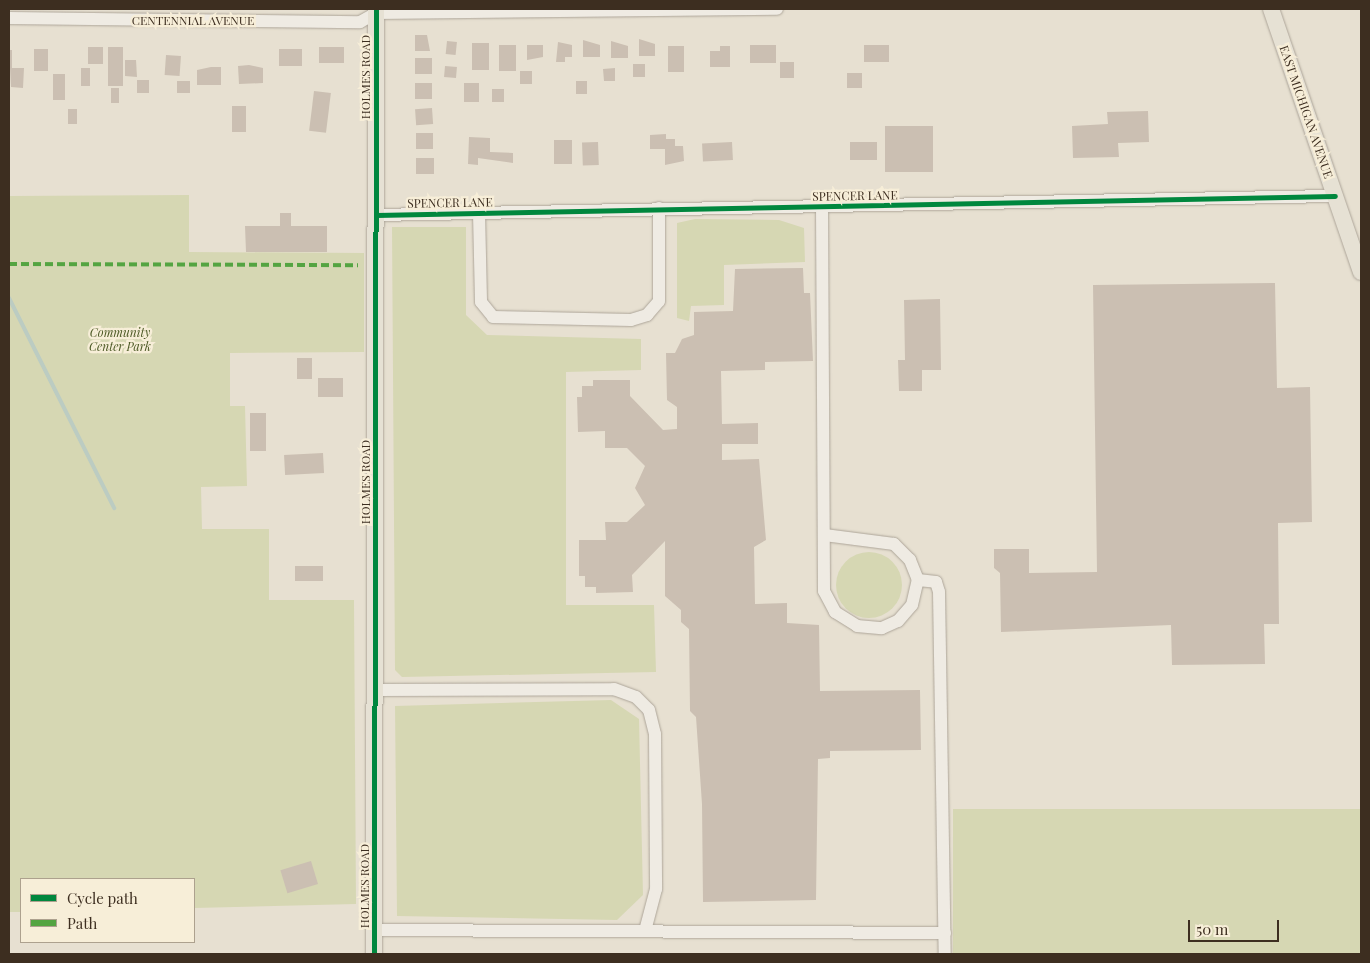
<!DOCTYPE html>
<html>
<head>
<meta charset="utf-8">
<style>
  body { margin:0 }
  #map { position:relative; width:1370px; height:963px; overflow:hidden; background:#e7e0d1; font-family:"Playfair Display",serif }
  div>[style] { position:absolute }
  .green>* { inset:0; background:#d6d7b3; transform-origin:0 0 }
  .round { border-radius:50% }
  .stream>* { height:4px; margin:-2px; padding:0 2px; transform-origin:2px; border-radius:2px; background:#bcccc2 }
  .building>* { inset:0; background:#cbbfb2; transform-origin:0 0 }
  .roads { filter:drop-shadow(0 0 1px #ada599) drop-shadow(0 0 1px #ada599) }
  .minor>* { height:12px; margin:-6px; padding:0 6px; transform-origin:6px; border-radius:6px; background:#efebe3 }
  .major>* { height:16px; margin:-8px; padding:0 8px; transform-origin:8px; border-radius:8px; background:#e6e1d4 }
  .quiet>* { height:4px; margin-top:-2px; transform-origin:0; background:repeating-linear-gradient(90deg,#54a441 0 8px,transparent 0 12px) }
  .cycleway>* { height:5px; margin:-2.5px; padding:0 2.5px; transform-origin:2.5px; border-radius:2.5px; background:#00873e }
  span { translate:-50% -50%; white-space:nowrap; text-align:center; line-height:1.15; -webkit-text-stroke:4.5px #f7eed8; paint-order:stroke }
  .street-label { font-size:12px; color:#3d2e20 }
  .park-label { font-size:12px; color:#4d5a26; font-style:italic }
  .frame { position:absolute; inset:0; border:10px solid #3d2e20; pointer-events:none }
  .legend { position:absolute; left:20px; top:878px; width:175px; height:65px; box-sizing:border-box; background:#f7eed8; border:1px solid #ada18e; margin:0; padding:6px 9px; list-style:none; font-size:15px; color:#3d2e20 }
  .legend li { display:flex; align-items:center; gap:10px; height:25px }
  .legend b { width:25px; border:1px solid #ada18e }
  .scale { position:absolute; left:1188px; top:920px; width:91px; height:22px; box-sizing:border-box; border:2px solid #3d2e20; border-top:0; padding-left:6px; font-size:15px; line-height:18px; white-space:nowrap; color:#3d2e20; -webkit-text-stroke:4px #f7eed8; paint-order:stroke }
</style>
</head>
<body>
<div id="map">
  <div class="green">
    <div style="clip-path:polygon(189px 195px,189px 252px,364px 253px,364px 352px,230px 353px,230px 406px,245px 406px,247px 486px,201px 487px,202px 529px,269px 529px,269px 600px,354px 600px,356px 904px,194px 908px,194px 879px,21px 879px,21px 912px,9px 912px,9px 196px)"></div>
    <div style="clip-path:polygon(695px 219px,779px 220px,804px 228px,805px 262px,724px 265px,724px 305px,691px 306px,689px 321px,677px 318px,677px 223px)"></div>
    <div style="clip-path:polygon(392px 227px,466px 227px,466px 315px,487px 335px,641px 339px,641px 370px,566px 372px,566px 605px,654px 605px,656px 672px,402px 677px,395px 670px)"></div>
    <div class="round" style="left:836px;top:552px;width:66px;height:66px"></div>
    <div style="clip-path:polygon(611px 700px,639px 719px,643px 895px,617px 920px,397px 916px,395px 706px)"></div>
    <div style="left:1361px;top:809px;width:145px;height:408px;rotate:90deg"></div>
  </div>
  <div class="stream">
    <div style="left:9px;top:298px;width:235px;rotate:63.4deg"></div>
  </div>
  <div class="building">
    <div style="clip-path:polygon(415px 35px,427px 35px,430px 51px,415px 51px)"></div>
    <div style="clip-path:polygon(639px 39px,655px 44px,655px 56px,639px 56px)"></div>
    <div style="clip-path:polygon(583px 40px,600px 45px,600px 57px,583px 57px)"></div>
    <div style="left:447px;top:41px;width:10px;height:13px;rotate:6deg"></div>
    <div style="clip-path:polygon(611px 41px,628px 46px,628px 58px,611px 58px)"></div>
    <div style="clip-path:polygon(558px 42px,572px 45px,572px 57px,565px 57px,565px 62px,556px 62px)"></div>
    <div style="left:489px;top:43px;width:27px;height:17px;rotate:90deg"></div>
    <div style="left:499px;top:45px;width:17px;height:26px"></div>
    <div style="clip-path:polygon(527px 45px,543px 45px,543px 57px,527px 60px)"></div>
    <div style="left:750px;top:45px;width:26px;height:18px"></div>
    <div style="left:864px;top:45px;width:25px;height:17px"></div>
    <div style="left:668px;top:46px;width:16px;height:26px"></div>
    <div style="clip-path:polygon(720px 46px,730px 46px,730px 67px,710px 67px,710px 51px,720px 51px)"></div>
    <div style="left:88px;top:47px;width:15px;height:17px"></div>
    <div style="left:108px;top:47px;width:15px;height:39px"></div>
    <div style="left:319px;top:47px;width:25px;height:16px"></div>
    <div style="left:34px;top:49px;width:14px;height:22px"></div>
    <div style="left:279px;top:49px;width:23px;height:17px"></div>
    <div style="clip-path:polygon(9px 50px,12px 50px,12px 68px,24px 68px,23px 88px,11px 87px)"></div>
    <div style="left:166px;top:55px;width:15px;height:20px;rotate:4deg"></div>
    <div style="left:415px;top:58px;width:17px;height:16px"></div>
    <div style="clip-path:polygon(125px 60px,136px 60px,137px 77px,125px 76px)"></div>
    <div style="left:780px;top:62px;width:14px;height:16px"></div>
    <div style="left:633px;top:64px;width:12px;height:13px"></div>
    <div style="clip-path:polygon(249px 65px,263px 68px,263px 83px,239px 84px,238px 66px)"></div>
    <div style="left:445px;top:66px;width:12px;height:11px;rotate:5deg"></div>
    <div style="clip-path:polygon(211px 67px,221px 67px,221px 85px,197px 85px,197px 70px)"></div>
    <div style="left:81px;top:68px;width:9px;height:18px"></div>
    <div style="clip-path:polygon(615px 68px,615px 81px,604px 81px,603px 69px)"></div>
    <div style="left:520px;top:71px;width:12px;height:13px"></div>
    <div style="left:847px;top:73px;width:15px;height:15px"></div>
    <div style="left:53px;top:74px;width:12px;height:26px"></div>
    <div style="left:137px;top:80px;width:12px;height:13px"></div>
    <div style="left:177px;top:81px;width:13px;height:12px"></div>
    <div style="left:576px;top:81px;width:11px;height:13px"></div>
    <div style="left:415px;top:83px;width:17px;height:16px"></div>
    <div style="left:464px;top:83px;width:15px;height:19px"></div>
    <div style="left:111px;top:88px;width:8px;height:15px"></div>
    <div style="left:492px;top:89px;width:12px;height:13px"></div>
    <div style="left:314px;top:91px;width:17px;height:40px;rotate:7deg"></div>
    <div style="left:232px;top:106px;width:14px;height:26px"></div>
    <div style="left:432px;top:108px;width:16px;height:17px;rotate:86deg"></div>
    <div style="left:68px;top:109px;width:9px;height:15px"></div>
    <div style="clip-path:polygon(1148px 111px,1149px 142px,1118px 143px,1119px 157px,1073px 158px,1072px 126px,1108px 124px,1107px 112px)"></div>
    <div style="left:933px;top:126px;width:46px;height:48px;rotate:90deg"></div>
    <div style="left:416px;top:133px;width:17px;height:16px"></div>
    <div style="clip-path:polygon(666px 134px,666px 139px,675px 139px,675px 146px,683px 146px,684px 161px,665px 165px,665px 149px,650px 149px,650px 135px)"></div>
    <div style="clip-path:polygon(469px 137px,490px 138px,490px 152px,513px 153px,513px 163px,478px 158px,478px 165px,468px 164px)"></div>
    <div style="left:554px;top:140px;width:18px;height:24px"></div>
    <div style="left:598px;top:142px;width:23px;height:16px;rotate:88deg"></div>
    <div style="left:732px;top:142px;width:18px;height:30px;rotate:87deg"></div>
    <div style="left:850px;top:142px;width:27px;height:18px"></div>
    <div style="left:416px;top:158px;width:18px;height:16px"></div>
    <div style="clip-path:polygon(280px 213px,291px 213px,291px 226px,327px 226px,327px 252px,246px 252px,245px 226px,280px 226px)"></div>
    <div style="clip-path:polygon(803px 268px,804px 293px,810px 293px,813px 361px,765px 362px,765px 370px,721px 371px,722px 424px,758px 423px,758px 444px,722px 444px,722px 460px,759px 459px,766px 540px,754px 547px,755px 604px,787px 603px,787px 623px,819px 625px,820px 691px,920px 690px,921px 750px,830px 751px,830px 758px,818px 759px,816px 900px,703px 902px,702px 804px,696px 717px,690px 711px,689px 629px,681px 622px,681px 610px,665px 596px,665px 541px,632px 575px,633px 592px,596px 593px,596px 587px,585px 587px,585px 576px,579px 576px,579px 540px,606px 540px,605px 522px,627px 522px,645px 505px,635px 488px,645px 466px,627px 448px,605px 448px,605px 431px,578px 432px,577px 397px,582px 397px,582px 386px,593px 386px,593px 380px,630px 380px,630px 396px,663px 430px,677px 429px,677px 407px,667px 400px,666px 353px,675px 353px,682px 339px,694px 335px,694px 312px,733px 311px,735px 269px)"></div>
    <div style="clip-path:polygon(1275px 283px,1277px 388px,1310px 387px,1312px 522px,1278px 523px,1279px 624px,1264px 624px,1265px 664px,1172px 665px,1171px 625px,1001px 632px,1000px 573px,994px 568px,994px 549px,1029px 549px,1029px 573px,1097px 572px,1093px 285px)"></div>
    <div style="clip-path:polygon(940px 299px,941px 370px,922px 370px,922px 391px,899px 391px,898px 360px,905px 360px,904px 300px)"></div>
    <div style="left:297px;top:358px;width:15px;height:21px"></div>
    <div style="left:318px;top:378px;width:25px;height:19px"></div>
    <div style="left:266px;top:413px;width:38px;height:16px;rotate:90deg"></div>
    <div style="left:323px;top:453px;width:20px;height:39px;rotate:87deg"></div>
    <div style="left:295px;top:566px;width:28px;height:15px"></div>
    <div style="left:311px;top:861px;width:24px;height:32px;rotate:73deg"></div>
  </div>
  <div class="roads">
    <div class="minor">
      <div style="left:9px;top:18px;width:351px;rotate:0.7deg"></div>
      <div style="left:360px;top:22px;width:18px;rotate:-29deg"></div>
      <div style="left:376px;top:13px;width:401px;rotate:-0.6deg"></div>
      <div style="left:822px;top:206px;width:385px;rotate:89.7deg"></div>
      <div style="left:824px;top:591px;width:24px;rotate:62deg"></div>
      <div style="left:835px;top:612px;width:26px;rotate:32deg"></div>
      <div style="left:857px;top:626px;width:25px;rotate:5deg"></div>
      <div style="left:882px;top:628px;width:17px;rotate:-24deg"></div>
      <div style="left:898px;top:621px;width:21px;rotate:-49deg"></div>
      <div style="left:912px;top:605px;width:26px;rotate:-77deg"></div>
      <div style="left:918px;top:580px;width:22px;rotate:-112deg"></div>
      <div style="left:910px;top:560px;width:23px;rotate:-135deg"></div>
      <div style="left:894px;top:544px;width:70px;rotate:-172.6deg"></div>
      <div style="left:479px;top:213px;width:89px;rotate:88.7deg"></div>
      <div style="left:481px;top:302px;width:19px;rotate:51deg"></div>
      <div style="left:493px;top:317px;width:138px;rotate:1.2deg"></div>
      <div style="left:631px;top:320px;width:17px;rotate:-17deg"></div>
      <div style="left:647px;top:315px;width:18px;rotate:-49deg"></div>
      <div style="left:659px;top:301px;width:93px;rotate:-90deg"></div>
      <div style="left:376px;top:215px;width:959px;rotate:-1.14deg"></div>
      <div style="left:918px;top:580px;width:18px;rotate:6deg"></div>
      <div style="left:936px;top:582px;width:10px;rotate:73deg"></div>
      <div style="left:939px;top:592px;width:362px;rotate:89.1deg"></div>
      <div style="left:376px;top:690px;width:238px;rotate:-0.2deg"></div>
      <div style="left:614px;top:689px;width:23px;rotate:20deg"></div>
      <div style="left:636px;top:697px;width:18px;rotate:45deg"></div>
      <div style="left:649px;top:710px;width:25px;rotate:76deg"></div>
      <div style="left:655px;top:734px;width:155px;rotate:89.6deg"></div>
      <div style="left:656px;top:889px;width:43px;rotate:104.7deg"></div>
      <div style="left:375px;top:930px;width:570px;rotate:0.3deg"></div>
    </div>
    <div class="major">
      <div style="left:1271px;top:9px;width:278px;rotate:71.1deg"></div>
      <div style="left:374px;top:954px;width:945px;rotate:-89.88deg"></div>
    </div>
  </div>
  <div class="quiet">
    <div style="left:9px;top:264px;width:349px;rotate:0.2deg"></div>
  </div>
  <div class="cycleway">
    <div style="left:376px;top:215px;width:959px;rotate:-1.14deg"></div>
    <div style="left:374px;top:954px;width:945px;rotate:-89.88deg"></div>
  </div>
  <div class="street-label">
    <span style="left:193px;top:21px">CENTENNIAL AVENUE</span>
    <span style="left:366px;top:77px;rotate:-90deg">HOLMES ROAD</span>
    <span style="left:1306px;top:112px;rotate:71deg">EAST MICHIGAN AVENUE</span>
    <span style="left:855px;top:196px;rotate:-1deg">SPENCER LANE</span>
    <span style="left:450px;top:203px;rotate:-1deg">SPENCER LANE</span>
    <span style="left:366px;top:482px;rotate:-90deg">HOLMES ROAD</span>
    <span style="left:365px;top:886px;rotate:-90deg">HOLMES ROAD</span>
  </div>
  <div class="park-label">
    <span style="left:120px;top:340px">Community<br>Center Park</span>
  </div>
  <div class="frame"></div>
  <ul class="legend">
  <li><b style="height:6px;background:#00873e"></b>Cycle path</li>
  <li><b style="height:6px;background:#54a441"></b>Path</li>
  </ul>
  <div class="scale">50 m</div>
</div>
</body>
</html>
